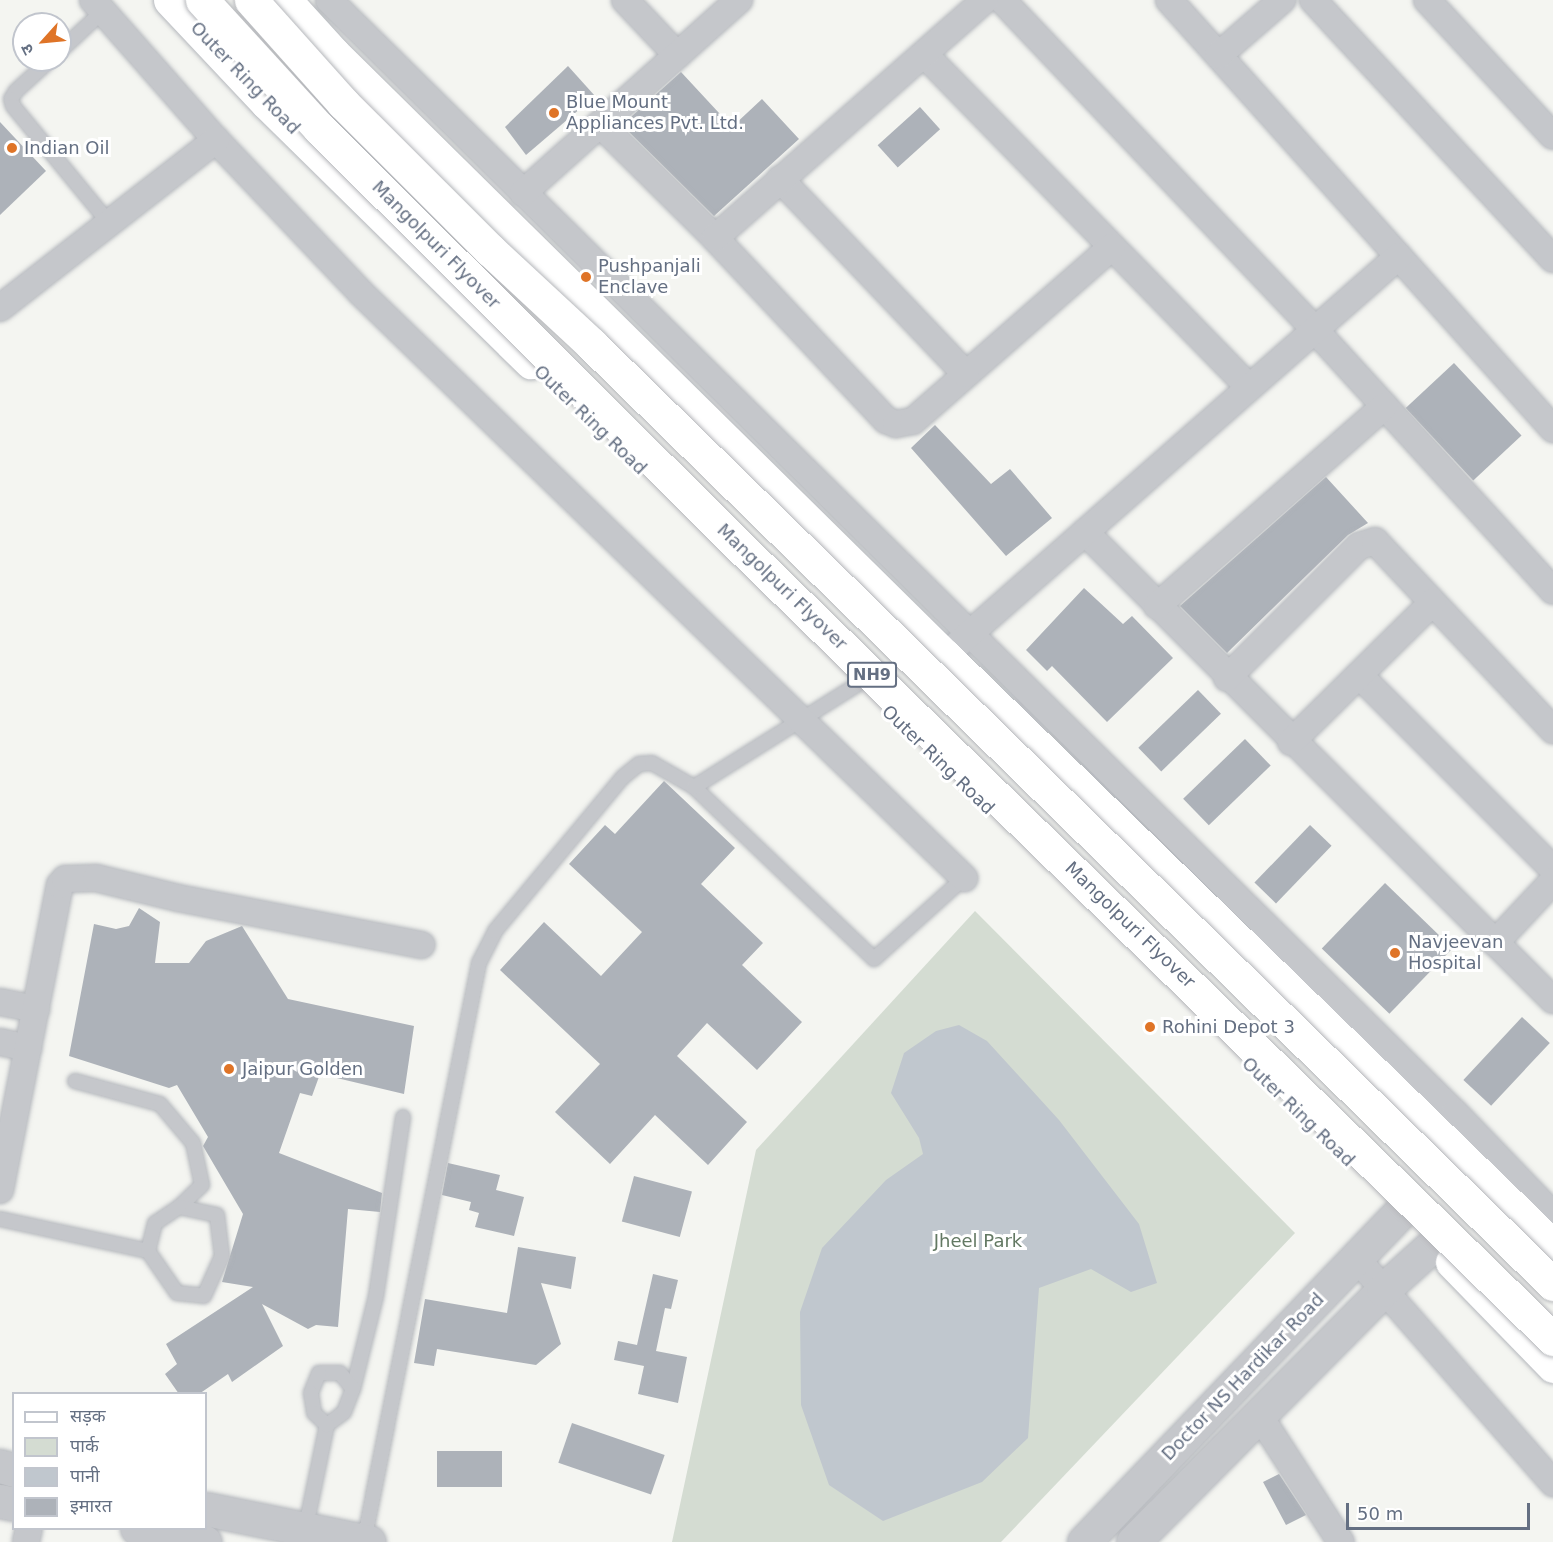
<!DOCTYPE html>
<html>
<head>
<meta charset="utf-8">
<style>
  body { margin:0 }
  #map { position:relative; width:1553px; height:1542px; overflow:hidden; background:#f4f5f1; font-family:"DejaVu Sans","Noto Sans Devanagari",sans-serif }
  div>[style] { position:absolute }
  .green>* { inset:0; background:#d4dcd2 }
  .water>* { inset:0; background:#c0c7ce }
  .building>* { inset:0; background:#adb2b9; transform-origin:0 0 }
  .roads { filter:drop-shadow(0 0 2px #b5b8bd) drop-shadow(0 0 2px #b5b8bd) }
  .service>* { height:14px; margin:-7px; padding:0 7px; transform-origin:7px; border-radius:7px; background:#c5c7cb }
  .minor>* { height:26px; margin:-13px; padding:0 13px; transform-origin:13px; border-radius:13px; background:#c5c7cb }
  .tertiary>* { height:33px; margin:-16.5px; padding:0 16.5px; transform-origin:16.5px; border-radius:16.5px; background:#c5c7cb }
  .primary>* { height:33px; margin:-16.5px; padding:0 16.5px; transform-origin:16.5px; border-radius:16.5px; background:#fff }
  .bridges { filter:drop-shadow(0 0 2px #b5b7bb) drop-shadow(0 0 2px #b5b7bb) }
  .trunk-bridge>* { height:33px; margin:-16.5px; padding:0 16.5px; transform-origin:16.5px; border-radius:16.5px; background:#fff }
  .dots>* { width:16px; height:16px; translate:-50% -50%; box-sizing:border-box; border:3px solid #fff; border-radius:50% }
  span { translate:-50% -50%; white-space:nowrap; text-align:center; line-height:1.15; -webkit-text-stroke:6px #fff; paint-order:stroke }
  .shield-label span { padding:2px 4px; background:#fff; border:2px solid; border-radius:4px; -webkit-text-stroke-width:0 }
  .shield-label { font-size:16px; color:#646f82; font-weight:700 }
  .street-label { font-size:18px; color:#646f82 }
  .poi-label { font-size:18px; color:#646f82 }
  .left { translate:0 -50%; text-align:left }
  .park-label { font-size:18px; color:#637963 }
  .legend { position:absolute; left:12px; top:1392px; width:195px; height:138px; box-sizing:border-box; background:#fff; border:2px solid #c1c5cd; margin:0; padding:8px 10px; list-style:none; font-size:18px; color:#646f82 }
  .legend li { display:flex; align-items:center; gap:12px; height:30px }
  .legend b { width:30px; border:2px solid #c1c5cd }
  .north { position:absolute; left:12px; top:12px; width:60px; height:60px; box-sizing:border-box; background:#fff; border:2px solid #c1c5cd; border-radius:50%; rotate:243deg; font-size:16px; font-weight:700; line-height:24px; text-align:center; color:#646f82 }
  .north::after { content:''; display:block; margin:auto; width:21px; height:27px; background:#df7427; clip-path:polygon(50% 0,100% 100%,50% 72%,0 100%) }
  .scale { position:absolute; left:1346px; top:1503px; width:184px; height:27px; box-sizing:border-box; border:3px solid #646f82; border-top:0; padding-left:8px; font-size:18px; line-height:21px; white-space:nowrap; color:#646f82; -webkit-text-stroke:4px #fff; paint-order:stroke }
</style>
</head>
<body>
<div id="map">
  <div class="green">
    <div style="clip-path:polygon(975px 911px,1295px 1233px,1001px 1542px,672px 1542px,756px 1150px)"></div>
  </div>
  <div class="water">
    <div style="clip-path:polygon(959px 1025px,987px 1041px,1059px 1120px,1139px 1224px,1157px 1283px,1131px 1292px,1091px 1269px,1039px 1288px,1028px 1438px,982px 1482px,883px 1521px,829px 1485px,801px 1405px,800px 1312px,822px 1248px,886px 1180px,923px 1154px,919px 1138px,891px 1093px,904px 1053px,936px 1031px)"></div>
  </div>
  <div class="building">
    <div style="clip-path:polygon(568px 66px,595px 96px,526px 155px,505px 127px)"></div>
    <div style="clip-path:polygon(681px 72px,732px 127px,762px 99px,799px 139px,714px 216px,622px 125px)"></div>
    <div style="left:920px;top:107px;width:30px;height:57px;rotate:48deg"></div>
    <div style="clip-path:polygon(0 122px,46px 171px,0 215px)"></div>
    <div style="left:1454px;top:363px;width:99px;height:66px;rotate:47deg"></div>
    <div style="clip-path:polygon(935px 425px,991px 484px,1010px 469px,1052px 518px,1006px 556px,911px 448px)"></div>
    <div style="clip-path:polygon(1326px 477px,1368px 523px,1348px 535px,1227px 653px,1180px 606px)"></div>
    <div style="clip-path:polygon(1084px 588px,1123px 624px,1132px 616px,1173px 658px,1107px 722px,1052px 666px,1047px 671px,1026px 650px)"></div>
    <div style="left:1198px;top:690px;width:33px;height:83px;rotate:46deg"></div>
    <div style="left:1245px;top:739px;width:37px;height:86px;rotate:46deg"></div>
    <div style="clip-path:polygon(664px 781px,735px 848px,701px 884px,763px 943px,742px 965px,802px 1022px,757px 1070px,707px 1023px,677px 1056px,747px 1122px,708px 1165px,655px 1115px,610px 1164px,555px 1112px,600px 1064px,500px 970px,544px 922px,601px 976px,642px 932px,569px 864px,605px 825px,615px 834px)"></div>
    <div style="left:1310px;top:825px;width:30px;height:80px;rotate:44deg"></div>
    <div style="left:1385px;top:883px;width:94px;height:91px;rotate:44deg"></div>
    <div style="clip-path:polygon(139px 908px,160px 922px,155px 963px,189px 963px,206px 941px,242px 926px,288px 999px,414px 1026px,404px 1094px,320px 1074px,312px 1096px,300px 1093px,279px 1153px,382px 1193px,380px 1212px,348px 1209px,338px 1327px,316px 1325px,308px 1329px,262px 1304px,283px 1346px,232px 1382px,228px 1374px,199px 1394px,179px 1394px,165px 1374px,177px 1364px,166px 1344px,253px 1287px,222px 1282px,243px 1214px,203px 1146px,208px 1137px,177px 1085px,169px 1088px,69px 1056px,94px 924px,116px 929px,129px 926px)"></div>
    <div style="left:1522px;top:1017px;width:38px;height:86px;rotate:43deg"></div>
    <div style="clip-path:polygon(448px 1163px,500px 1175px,496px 1190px,524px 1197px,514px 1236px,475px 1227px,479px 1213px,469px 1210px,471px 1202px,442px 1195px)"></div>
    <div style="left:634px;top:1176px;width:60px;height:47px;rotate:15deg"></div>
    <div style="clip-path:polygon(518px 1247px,576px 1257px,571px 1289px,541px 1283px,561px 1344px,536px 1365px,437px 1349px,434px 1366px,414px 1363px,425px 1299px,507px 1313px)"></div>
    <div style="clip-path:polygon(653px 1274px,678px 1280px,671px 1309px,665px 1308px,656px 1351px,687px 1357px,678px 1403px,638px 1394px,644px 1366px,614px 1360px,618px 1341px,637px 1345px)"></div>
    <div style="left:572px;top:1423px;width:98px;height:42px;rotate:19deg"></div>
    <div style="left:502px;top:1451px;width:36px;height:65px;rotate:90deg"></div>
    <div style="clip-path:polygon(1279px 1474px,1306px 1515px,1286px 1525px,1263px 1482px)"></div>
  </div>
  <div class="roads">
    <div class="service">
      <div style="left:60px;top:51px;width:59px;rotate:-42.9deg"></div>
      <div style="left:50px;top:60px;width:46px;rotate:137.6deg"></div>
      <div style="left:16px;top:91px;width:9px;rotate:122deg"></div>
      <div style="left:11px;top:99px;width:7px;rotate:74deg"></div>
      <div style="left:13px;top:106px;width:151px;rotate:50.6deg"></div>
      <div style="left:694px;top:787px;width:249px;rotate:43.7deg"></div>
      <div style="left:874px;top:959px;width:121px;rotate:-42deg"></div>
      <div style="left:75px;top:1081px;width:88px;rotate:15.1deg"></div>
      <div style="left:160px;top:1104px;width:51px;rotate:49.8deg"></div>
      <div style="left:193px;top:1143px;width:43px;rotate:77.9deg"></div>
      <div style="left:202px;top:1185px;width:32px;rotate:136deg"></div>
      <div style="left:0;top:1219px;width:151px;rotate:12.2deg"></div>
      <div style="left:148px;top:1251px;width:51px;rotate:55.4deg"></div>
      <div style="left:177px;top:1293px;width:27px;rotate:6deg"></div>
      <div style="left:204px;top:1296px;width:44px;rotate:-65.8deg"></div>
      <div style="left:222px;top:1256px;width:41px;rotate:-97deg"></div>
      <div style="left:217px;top:1215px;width:39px;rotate:-168deg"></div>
      <div style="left:179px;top:1207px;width:29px;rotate:146deg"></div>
      <div style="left:155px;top:1223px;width:29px;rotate:104deg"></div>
      <div style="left:353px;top:1389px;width:96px;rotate:-76.1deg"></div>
      <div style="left:376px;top:1296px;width:181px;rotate:-81.4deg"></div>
      <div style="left:305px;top:1531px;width:108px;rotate:-78.3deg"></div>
      <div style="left:327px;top:1425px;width:21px;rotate:-37deg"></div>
      <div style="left:344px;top:1412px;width:25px;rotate:-69deg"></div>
      <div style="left:353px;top:1389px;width:21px;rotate:-129deg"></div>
      <div style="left:340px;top:1373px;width:21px;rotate:180deg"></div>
      <div style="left:319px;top:1373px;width:22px;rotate:112deg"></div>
      <div style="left:311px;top:1393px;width:20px;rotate:81deg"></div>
      <div style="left:314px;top:1413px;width:18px;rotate:43deg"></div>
      <div style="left:364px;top:1541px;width:589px;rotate:-78.75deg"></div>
      <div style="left:479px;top:963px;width:36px;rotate:-63deg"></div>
      <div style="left:495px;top:931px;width:200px;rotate:-50.3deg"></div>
      <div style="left:623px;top:777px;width:21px;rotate:-39deg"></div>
      <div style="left:639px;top:764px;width:13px;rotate:-4deg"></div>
      <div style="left:652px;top:763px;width:48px;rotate:29.7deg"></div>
      <div style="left:694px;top:787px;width:196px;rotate:-32.1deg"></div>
    </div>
    <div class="minor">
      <div style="left:93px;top:0;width:186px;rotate:48.7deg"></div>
      <div style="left:216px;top:140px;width:209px;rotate:46.5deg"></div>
      <div style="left:360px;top:292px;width:842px;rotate:44.13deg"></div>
      <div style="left:329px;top:0;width:1583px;rotate:44.67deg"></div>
      <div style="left:1455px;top:1113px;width:141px;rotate:46.1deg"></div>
      <div style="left:625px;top:0;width:76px;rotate:46.6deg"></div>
      <div style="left:1002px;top:0;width:455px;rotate:46.5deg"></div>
      <div style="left:1315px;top:330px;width:353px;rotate:47.6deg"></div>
      <div style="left:1169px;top:0;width:576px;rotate:48.17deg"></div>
      <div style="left:1313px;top:0;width:353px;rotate:47.2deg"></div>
      <div style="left:1427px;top:0;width:185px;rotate:47.2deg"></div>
      <div style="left:924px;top:54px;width:465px;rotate:45.7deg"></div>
      <div style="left:1219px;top:55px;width:84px;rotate:-41.1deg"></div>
      <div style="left:600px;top:124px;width:162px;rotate:44.7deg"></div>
      <div style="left:715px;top:238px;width:250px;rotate:46.8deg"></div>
      <div style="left:886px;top:420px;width:11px;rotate:22deg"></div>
      <div style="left:896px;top:424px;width:17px;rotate:-10deg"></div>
      <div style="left:913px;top:421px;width:264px;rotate:-41.2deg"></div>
      <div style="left:780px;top:179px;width:269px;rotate:46.4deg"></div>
      <div style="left:523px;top:193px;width:290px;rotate:-41.8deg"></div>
      <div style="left:715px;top:238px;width:360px;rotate:-41.4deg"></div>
      <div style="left:0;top:308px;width:274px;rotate:-37.9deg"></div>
      <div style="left:1085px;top:532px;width:662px;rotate:45deg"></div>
      <div style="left:1157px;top:606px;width:303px;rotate:-41.3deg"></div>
      <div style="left:958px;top:644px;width:587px;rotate:-41.34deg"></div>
      <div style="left:1359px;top:675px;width:274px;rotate:45deg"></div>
      <div style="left:1227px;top:678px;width:187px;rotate:-45deg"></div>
      <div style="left:1359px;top:546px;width:17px;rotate:-17deg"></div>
      <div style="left:1375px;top:541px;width:260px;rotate:46.7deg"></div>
      <div style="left:1291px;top:742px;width:199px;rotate:-44.6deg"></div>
      <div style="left:1495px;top:943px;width:85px;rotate:-46.9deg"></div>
      <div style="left:0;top:1002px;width:37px;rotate:11deg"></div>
      <div style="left:0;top:1042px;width:29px;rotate:12deg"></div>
      <div style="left:0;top:1190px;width:311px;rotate:-78.9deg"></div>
      <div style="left:60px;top:885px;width:8px;rotate:-50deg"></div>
      <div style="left:65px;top:879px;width:31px;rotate:-2deg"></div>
      <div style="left:96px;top:878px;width:84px;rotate:13.7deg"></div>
      <div style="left:178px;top:898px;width:248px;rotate:10.9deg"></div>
      <div style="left:1357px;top:1259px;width:298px;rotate:48.8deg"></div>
      <div style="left:1259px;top:1415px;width:151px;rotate:57.2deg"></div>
      <div style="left:26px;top:1542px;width:14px;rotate:-78deg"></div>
    </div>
    <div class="tertiary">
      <div style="left:0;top:1466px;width:15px;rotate:16deg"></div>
      <div style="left:0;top:1501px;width:14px;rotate:12deg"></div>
      <div style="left:206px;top:1509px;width:166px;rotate:11.4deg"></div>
      <div style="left:137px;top:1528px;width:69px;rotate:11.6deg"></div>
      <div style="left:1084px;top:1542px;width:458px;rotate:-46.2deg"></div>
      <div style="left:1133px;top:1542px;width:355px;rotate:-45.2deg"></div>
      <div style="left:1383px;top:1290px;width:69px;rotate:-42deg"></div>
    </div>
    <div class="primary">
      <div style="left:170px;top:0;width:141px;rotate:46.7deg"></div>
      <div style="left:267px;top:103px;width:370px;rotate:44.5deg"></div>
      <div style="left:285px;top:0;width:72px;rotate:47.8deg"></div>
      <div style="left:333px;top:53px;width:859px;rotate:44.58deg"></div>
      <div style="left:945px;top:656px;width:847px;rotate:44.14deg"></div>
      <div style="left:1452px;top:1262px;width:145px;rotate:45.8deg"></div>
    </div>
  </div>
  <div class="bridges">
    <div class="trunk-bridge">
      <div style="left:202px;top:0;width:173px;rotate:47.6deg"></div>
      <div style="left:319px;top:128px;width:584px;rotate:44.86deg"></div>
      <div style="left:733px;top:540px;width:1145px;rotate:44.26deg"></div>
      <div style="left:251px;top:0;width:138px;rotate:48.2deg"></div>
      <div style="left:343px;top:103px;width:208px;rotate:45deg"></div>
      <div style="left:490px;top:250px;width:138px;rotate:42.9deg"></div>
      <div style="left:591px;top:344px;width:1345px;rotate:44.34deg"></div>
    </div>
  </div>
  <div class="dots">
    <div style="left:554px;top:113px;background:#df7427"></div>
    <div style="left:12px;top:148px;background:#df7427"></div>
    <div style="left:586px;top:277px;background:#df7427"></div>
    <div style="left:1395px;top:953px;background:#df7427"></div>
    <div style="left:1150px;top:1027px;background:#df7427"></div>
    <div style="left:229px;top:1069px;background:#df7427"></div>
  </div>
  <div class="shield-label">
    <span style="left:872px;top:675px">NH9</span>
  </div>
  <div class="street-label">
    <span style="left:245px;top:78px;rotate:46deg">Outer Ring Road</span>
    <span style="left:436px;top:245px;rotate:45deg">Mangolpuri Flyover</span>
    <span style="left:590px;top:420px;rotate:44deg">Outer Ring Road</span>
    <span style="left:782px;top:587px;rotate:44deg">Mangolpuri Flyover</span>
    <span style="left:938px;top:760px;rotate:44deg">Outer Ring Road</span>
    <span style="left:1130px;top:925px;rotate:44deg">Mangolpuri Flyover</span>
    <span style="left:1298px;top:1112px;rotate:44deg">Outer Ring Road</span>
    <span style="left:1243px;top:1377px;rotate:-46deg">Doctor NS Hardikar Road</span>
  </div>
  <div class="poi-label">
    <span class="left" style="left:566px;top:113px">Blue Mount<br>Appliances Pvt. Ltd.</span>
    <span class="left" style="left:24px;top:148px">Indian Oil</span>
    <span class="left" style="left:598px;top:277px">Pushpanjali<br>Enclave</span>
    <span class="left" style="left:1408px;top:953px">Navjeevan<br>Hospital</span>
    <span class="left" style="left:1162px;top:1027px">Rohini Depot 3</span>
    <span class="left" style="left:242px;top:1069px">Jaipur Golden</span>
  </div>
  <div class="park-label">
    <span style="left:978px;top:1241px">Jheel Park</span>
  </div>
  <ul class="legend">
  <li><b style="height:8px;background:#fff"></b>सड़क</li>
  <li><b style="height:16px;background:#d4dcd2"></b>पार्क</li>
  <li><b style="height:16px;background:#c0c7ce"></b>पानी</li>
  <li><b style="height:16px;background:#adb2b9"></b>इमारत</li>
  </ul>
  <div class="north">उ</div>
  <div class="scale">50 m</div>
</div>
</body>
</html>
